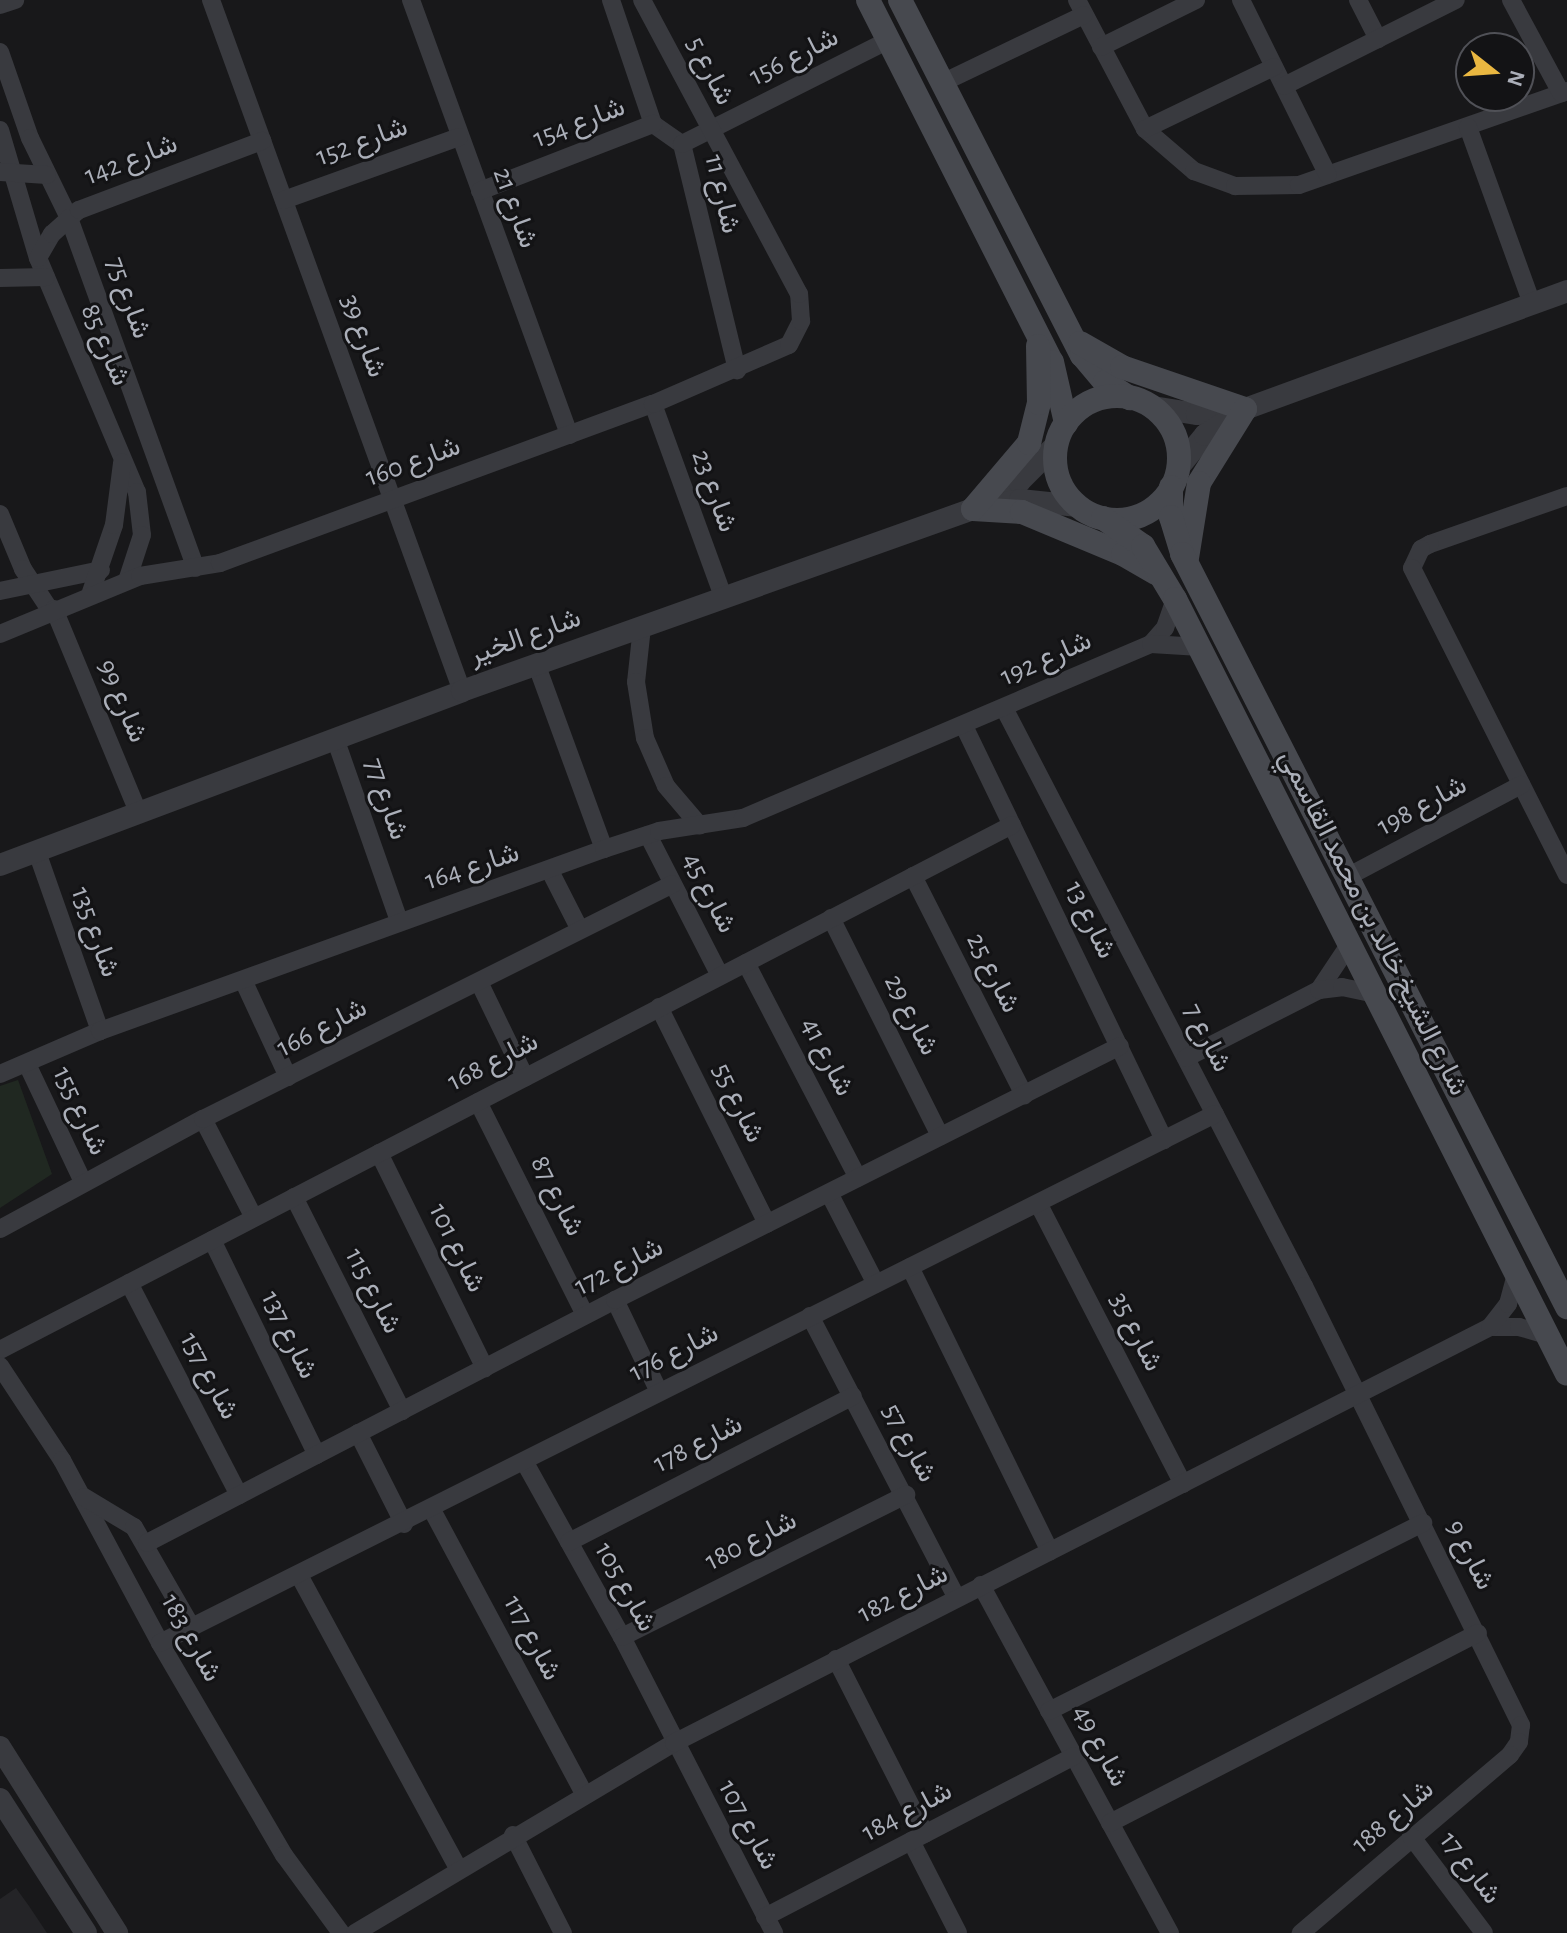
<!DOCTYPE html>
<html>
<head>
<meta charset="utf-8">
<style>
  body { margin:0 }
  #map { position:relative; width:1567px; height:1933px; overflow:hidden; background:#18181a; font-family:"Alegreya Sans",Vazirmatn,sans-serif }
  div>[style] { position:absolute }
  .built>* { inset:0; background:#242427 }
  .green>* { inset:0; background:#202821 }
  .minor>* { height:18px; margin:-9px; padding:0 9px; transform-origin:9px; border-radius:9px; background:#393a3f }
  .tertiary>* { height:22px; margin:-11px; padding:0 11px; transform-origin:11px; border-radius:11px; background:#393a3f }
  .secondary>* { height:24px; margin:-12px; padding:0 12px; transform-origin:12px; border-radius:12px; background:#47494f }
  .secondary>.ring { margin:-12px; padding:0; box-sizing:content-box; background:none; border:24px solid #47494f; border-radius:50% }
  span { translate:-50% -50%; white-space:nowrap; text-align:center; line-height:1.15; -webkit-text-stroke:6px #131315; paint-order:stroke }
  .street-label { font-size:28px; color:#abafb9 }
  .north { position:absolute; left:1455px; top:32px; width:80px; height:80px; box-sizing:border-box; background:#131315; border:2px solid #505157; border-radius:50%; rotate:107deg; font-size:22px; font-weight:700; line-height:32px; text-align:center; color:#abafb9 }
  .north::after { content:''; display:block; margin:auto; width:28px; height:36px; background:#e9b741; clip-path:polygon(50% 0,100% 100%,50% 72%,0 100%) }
</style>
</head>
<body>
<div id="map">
  <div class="built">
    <div style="clip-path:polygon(16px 1888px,29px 1906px,47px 1933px,0 1933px,0 1899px)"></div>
  </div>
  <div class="green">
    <div style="clip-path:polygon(18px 1080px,52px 1174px,0 1208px,0 1086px)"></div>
  </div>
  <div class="minor">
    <div style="left:211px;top:0;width:735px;rotate:70.04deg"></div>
    <div style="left:411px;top:0;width:463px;rotate:70deg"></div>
    <div style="left:611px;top:0;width:131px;rotate:71.3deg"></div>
    <div style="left:653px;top:124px;width:35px;rotate:35deg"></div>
    <div style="left:682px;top:144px;width:233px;rotate:76.3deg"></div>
    <div style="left:1077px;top:0;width:146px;rotate:62.2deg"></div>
    <div style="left:1145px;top:129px;width:65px;rotate:40.6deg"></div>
    <div style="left:1194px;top:171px;width:44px;rotate:20.1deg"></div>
    <div style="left:1235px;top:186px;width:64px;rotate:-0.9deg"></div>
    <div style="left:1299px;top:185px;width:284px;rotate:-19.3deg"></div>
    <div style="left:1241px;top:0;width:195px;rotate:63.6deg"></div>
    <div style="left:1358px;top:0;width:44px;rotate:62.9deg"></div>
    <div style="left:1511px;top:0;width:106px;rotate:61.7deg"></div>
    <div style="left:0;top:5px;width:16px;rotate:-18deg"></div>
    <div style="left:1101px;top:47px;width:106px;rotate:-26.3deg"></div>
    <div style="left:0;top:52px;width:91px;rotate:70.8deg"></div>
    <div style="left:30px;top:138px;width:89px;rotate:64deg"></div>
    <div style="left:69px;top:218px;width:372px;rotate:70.1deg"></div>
    <div style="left:942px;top:83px;width:157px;rotate:-25.6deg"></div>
    <div style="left:1284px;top:86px;width:192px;rotate:-26.6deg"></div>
    <div style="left:1468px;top:127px;width:188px;rotate:70.1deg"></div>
    <div style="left:1145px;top:129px;width:143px;rotate:-25.7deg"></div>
    <div style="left:0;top:130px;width:134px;rotate:73.5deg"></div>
    <div style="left:38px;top:258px;width:254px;rotate:67.1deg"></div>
    <div style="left:137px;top:492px;width:43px;rotate:83.4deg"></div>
    <div style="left:142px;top:535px;width:48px;rotate:108.1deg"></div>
    <div style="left:682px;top:144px;width:232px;rotate:-26.7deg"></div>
    <div style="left:0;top:172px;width:47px;rotate:3.7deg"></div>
    <div style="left:480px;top:191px;width:186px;rotate:-21.2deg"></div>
    <div style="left:284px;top:200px;width:186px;rotate:-19.8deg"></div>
    <div style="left:38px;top:258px;width:28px;rotate:-60deg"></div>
    <div style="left:52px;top:234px;width:36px;rotate:-42deg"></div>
    <div style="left:79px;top:210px;width:196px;rotate:-20.7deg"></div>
    <div style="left:0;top:278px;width:46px;rotate:-1.2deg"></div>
    <div style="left:653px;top:404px;width:204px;rotate:70deg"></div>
    <div style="left:1567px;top:496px;width:145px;rotate:160.7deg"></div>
    <div style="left:1430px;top:544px;width:10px;rotate:151deg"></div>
    <div style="left:1421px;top:549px;width:21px;rotate:115deg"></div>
    <div style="left:1412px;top:568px;width:344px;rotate:63.2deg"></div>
    <div style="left:0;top:514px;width:60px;rotate:67.3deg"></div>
    <div style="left:23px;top:569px;width:49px;rotate:56.6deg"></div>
    <div style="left:0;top:591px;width:103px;rotate:-11.7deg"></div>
    <div style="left:90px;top:595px;width:74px;rotate:-71.1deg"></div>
    <div style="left:114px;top:525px;width:63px;rotate:-82.6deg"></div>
    <div style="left:54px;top:609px;width:222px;rotate:67.5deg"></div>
    <div style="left:642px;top:627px;width:55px;rotate:96.2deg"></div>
    <div style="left:636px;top:682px;width:57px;rotate:80.9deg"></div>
    <div style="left:645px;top:738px;width:52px;rotate:66.4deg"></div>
    <div style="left:666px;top:786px;width:52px;rotate:49.6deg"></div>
    <div style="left:0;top:634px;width:152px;rotate:-22.5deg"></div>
    <div style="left:140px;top:576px;width:81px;rotate:-9.2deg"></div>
    <div style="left:220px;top:563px;width:461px;rotate:-20.2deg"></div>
    <div style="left:653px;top:404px;width:148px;rotate:-23.5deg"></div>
    <div style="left:789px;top:345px;width:27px;rotate:-63deg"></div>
    <div style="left:801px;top:321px;width:27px;rotate:-94deg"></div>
    <div style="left:799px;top:294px;width:333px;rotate:-118.1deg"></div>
    <div style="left:1151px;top:644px;width:21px;rotate:-49deg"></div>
    <div style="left:1165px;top:628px;width:31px;rotate:-71deg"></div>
    <div style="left:537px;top:666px;width:195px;rotate:69.9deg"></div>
    <div style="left:1004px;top:708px;width:651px;rotate:62.57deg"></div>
    <div style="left:1304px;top:1286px;width:490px;rotate:63.7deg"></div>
    <div style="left:1521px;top:1725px;width:17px;rotate:97deg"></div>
    <div style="left:1519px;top:1742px;width:16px;rotate:125deg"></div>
    <div style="left:1510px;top:1755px;width:275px;rotate:139.6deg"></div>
    <div style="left:964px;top:726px;width:460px;rotate:64.2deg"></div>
    <div style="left:336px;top:741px;width:191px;rotate:70.7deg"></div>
    <div style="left:648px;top:835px;width:158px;rotate:62.9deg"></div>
    <div style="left:37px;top:852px;width:190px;rotate:70.6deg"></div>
    <div style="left:550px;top:871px;width:64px;rotate:63deg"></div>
    <div style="left:913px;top:876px;width:246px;rotate:63.1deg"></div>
    <div style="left:1349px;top:876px;width:195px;rotate:-27.9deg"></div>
    <div style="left:831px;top:918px;width:244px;rotate:63.4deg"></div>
    <div style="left:746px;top:963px;width:242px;rotate:62.5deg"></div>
    <div style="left:243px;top:980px;width:107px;rotate:65.1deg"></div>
    <div style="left:479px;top:982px;width:106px;rotate:64.2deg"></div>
    <div style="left:1319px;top:990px;width:54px;rotate:-56.3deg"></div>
    <div style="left:659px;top:1007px;width:242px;rotate:63.5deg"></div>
    <div style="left:1186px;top:1058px;width:149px;rotate:-27.1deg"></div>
    <div style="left:1319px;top:990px;width:23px;rotate:-7deg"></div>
    <div style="left:1342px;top:987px;width:34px;rotate:12deg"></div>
    <div style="left:27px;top:1064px;width:131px;rotate:64.6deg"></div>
    <div style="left:0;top:1074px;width:109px;rotate:-23.3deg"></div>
    <div style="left:100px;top:1031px;width:536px;rotate:-19.86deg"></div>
    <div style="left:604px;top:849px;width:58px;rotate:-18.1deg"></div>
    <div style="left:659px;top:831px;width:85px;rotate:-8.8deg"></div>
    <div style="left:743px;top:818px;width:444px;rotate:-23.1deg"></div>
    <div style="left:1151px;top:644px;width:49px;rotate:3.5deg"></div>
    <div style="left:478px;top:1102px;width:238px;rotate:63.3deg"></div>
    <div style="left:203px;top:1119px;width:111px;rotate:62.7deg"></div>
    <div style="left:379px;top:1153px;width:240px;rotate:63.8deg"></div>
    <div style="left:829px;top:1193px;width:102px;rotate:62.7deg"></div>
    <div style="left:294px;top:1197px;width:240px;rotate:63.2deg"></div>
    <div style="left:1039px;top:1205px;width:314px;rotate:62.7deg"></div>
    <div style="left:0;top:1229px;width:231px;rotate:-28.5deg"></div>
    <div style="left:203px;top:1119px;width:525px;rotate:-26.57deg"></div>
    <div style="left:212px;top:1240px;width:239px;rotate:64deg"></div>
    <div style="left:910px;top:1267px;width:317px;rotate:63.8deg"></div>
    <div style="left:129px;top:1283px;width:239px;rotate:62.6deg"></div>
    <div style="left:615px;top:1300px;width:102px;rotate:64.4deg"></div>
    <div style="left:810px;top:1316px;width:318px;rotate:62.5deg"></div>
    <div style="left:1490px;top:1327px;width:29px"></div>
    <div style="left:1519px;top:1327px;width:29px;rotate:16deg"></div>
    <div style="left:0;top:1350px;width:1140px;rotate:-27.42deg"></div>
    <div style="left:0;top:1366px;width:113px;rotate:56.6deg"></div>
    <div style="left:62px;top:1460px;width:208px;rotate:61.8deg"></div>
    <div style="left:160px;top:1643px;width:246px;rotate:59.7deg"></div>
    <div style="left:284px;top:1855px;width:97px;rotate:53.8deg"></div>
    <div style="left:358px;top:1433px;width:102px;rotate:63.2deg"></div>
    <div style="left:524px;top:1461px;width:201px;rotate:60.9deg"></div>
    <div style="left:622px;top:1637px;width:333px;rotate:62.8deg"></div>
    <div style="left:84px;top:1497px;width:58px;rotate:31deg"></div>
    <div style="left:134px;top:1527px;width:116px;rotate:60.1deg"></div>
    <div style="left:432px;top:1510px;width:321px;rotate:61.8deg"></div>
    <div style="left:569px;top:1542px;width:319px;rotate:-27.2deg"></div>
    <div style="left:147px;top:1543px;width:527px;rotate:-27.44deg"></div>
    <div style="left:615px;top:1300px;width:565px;rotate:-26.7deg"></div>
    <div style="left:300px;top:1577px;width:331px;rotate:61.5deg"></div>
    <div style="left:981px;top:1585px;width:396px;rotate:61.5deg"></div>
    <div style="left:622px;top:1637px;width:318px;rotate:-26.6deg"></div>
    <div style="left:160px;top:1643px;width:1180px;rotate:-26.63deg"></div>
    <div style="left:836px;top:1659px;width:196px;rotate:63deg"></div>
    <div style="left:1049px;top:1711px;width:419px;rotate:-26.7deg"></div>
    <div style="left:1110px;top:1823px;width:414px;rotate:-27.3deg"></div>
    <div style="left:513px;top:1835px;width:110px;rotate:63deg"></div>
    <div style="left:1411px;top:1836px;width:121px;rotate:53deg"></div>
    <div style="left:911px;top:1841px;width:103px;rotate:62.9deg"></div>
    <div style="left:765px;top:1917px;width:348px;rotate:-27.5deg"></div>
    <div style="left:355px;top:1933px;width:371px;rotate:-30.8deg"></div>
    <div style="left:674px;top:1743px;width:916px;rotate:-27.01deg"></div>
    <div style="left:1490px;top:1327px;width:29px;rotate:-52deg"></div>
    <div style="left:1508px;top:1304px;width:31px;rotate:-75deg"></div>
  </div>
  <div class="tertiary">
    <div style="left:1153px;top:407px;width:45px;rotate:9deg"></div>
    <div style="left:1197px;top:414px;width:39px;rotate:-4deg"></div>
    <div style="left:1178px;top:468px;width:43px;rotate:-50.7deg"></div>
    <div style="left:1205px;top:435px;width:48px;rotate:-33deg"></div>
    <div style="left:1245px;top:409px;width:343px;rotate:-20.1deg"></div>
    <div style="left:991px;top:499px;width:33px;rotate:-31deg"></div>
    <div style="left:1019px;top:482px;width:54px;rotate:-45deg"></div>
    <div style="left:0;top:865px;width:494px;rotate:-20.6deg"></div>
    <div style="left:462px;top:691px;width:542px;rotate:-19.6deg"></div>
    <div style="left:973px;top:509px;width:48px;rotate:-10.8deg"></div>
    <div style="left:1020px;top:500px;width:58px;rotate:5.9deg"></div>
    <div style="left:0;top:1747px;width:220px;rotate:57.8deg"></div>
    <div style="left:0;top:1799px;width:159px;rotate:57.3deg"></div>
  </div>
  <div class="secondary">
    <div style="left:868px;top:0;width:406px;rotate:63.1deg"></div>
    <div style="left:1052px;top:362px;width:63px;rotate:77.1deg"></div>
    <div style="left:900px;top:0;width:399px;rotate:62.9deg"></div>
    <div style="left:1082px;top:355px;width:35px;rotate:50deg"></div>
    <div style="left:1105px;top:382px;width:30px;rotate:33deg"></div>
    <div style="left:1080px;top:343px;width:48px;rotate:29.7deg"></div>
    <div style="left:1122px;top:367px;width:130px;rotate:18.9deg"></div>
    <div style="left:1245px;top:409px;width:87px;rotate:121.9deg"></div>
    <div style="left:1199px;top:483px;width:76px;rotate:99.1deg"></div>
    <div class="ring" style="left:1055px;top:396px;width:100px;height:100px"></div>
    <div style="left:1171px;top:487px;width:30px;rotate:90deg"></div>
    <div style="left:1171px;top:517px;width:39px;rotate:73deg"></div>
    <div style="left:1182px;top:554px;width:846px;rotate:62.92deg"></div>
    <div style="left:973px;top:509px;width:49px;rotate:3.5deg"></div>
    <div style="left:1022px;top:512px;width:109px;rotate:22.6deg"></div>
    <div style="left:1123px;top:554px;width:38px;rotate:30deg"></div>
    <div style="left:973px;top:509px;width:87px;rotate:-49.7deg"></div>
    <div style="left:1029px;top:443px;width:41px;rotate:-76deg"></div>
    <div style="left:1039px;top:403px;width:57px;rotate:-91deg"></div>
    <div style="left:1103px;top:518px;width:49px;rotate:35deg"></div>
    <div style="left:1143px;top:546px;width:62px;rotate:58.9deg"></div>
    <div style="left:1175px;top:599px;width:868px;rotate:63.17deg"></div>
  </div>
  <div class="street-label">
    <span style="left:794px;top:57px;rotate:-27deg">شارع 156</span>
    <span style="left:710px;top:71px;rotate:63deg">شارع 5</span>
    <span style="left:579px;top:123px;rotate:-21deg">شارع 154</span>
    <span style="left:362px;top:142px;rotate:-20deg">شارع 152</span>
    <span style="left:131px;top:160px;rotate:-21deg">شارع 142</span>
    <span style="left:722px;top:194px;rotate:77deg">شارع 11</span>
    <span style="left:515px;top:208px;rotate:70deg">شارع 21</span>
    <span style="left:128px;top:298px;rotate:70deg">شارع 75</span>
    <span style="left:363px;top:336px;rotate:70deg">شارع 39</span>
    <span style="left:105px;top:345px;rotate:67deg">شارع 85</span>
    <span style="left:413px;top:462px;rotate:-20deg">شارع 160</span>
    <span style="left:714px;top:491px;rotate:70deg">شارع 23</span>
    <span style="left:525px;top:637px;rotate:-20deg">شارع الخير</span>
    <span style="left:1046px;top:659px;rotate:-24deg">شارع 192</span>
    <span style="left:122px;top:701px;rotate:67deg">شارع 99</span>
    <span style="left:386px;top:799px;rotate:71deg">شارع 77</span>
    <span style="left:1422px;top:806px;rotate:-28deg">شارع 198</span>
    <span style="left:472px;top:867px;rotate:-18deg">شارع 164</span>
    <span style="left:709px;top:893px;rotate:63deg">شارع 45</span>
    <span style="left:1090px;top:920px;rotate:64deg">شارع 13</span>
    <span style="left:1373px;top:923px;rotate:63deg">شارع الشيخ خالد بن محمد القاسمي</span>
    <span style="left:95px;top:932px;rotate:70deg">شارع 135</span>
    <span style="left:993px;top:973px;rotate:63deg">شارع 25</span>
    <span style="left:911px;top:1015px;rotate:63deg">شارع 29</span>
    <span style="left:322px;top:1028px;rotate:-27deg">شارع 166</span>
    <span style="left:1207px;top:1038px;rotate:63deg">شارع 7</span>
    <span style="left:827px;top:1057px;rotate:63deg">شارع 41</span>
    <span style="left:493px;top:1062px;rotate:-27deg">شارع 168</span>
    <span style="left:738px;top:1103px;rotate:64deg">شارع 55</span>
    <span style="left:80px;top:1111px;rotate:65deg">شارع 155</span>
    <span style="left:557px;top:1196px;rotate:63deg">شارع 87</span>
    <span style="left:457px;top:1248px;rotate:64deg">شارع 101</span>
    <span style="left:619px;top:1267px;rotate:-27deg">شارع 172</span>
    <span style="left:373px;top:1291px;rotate:63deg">شارع 115</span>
    <span style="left:1136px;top:1332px;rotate:63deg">شارع 35</span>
    <span style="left:289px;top:1335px;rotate:64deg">شارع 137</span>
    <span style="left:674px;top:1353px;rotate:-27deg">شارع 176</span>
    <span style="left:209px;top:1376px;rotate:62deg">شارع 157</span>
    <span style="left:909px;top:1443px;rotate:62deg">شارع 57</span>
    <span style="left:698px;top:1444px;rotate:-27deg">شارع 178</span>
    <span style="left:751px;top:1541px;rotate:-27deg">شارع 180</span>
    <span style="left:1470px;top:1555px;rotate:63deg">شارع 9</span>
    <span style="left:625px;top:1587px;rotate:61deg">شارع 105</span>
    <span style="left:903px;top:1594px;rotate:-27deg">شارع 182</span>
    <span style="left:191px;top:1638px;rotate:61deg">شارع 183</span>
    <span style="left:532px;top:1638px;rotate:62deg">شارع 117</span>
    <span style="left:1100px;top:1746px;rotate:62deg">شارع 49</span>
    <span style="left:907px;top:1812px;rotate:-28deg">شارع 184</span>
    <span style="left:1393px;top:1817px;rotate:-40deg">شارع 188</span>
    <span style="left:748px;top:1825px;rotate:62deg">شارع 107</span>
    <span style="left:1470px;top:1868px;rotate:53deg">شارع 17</span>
  </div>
  <div class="north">N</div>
</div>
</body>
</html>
